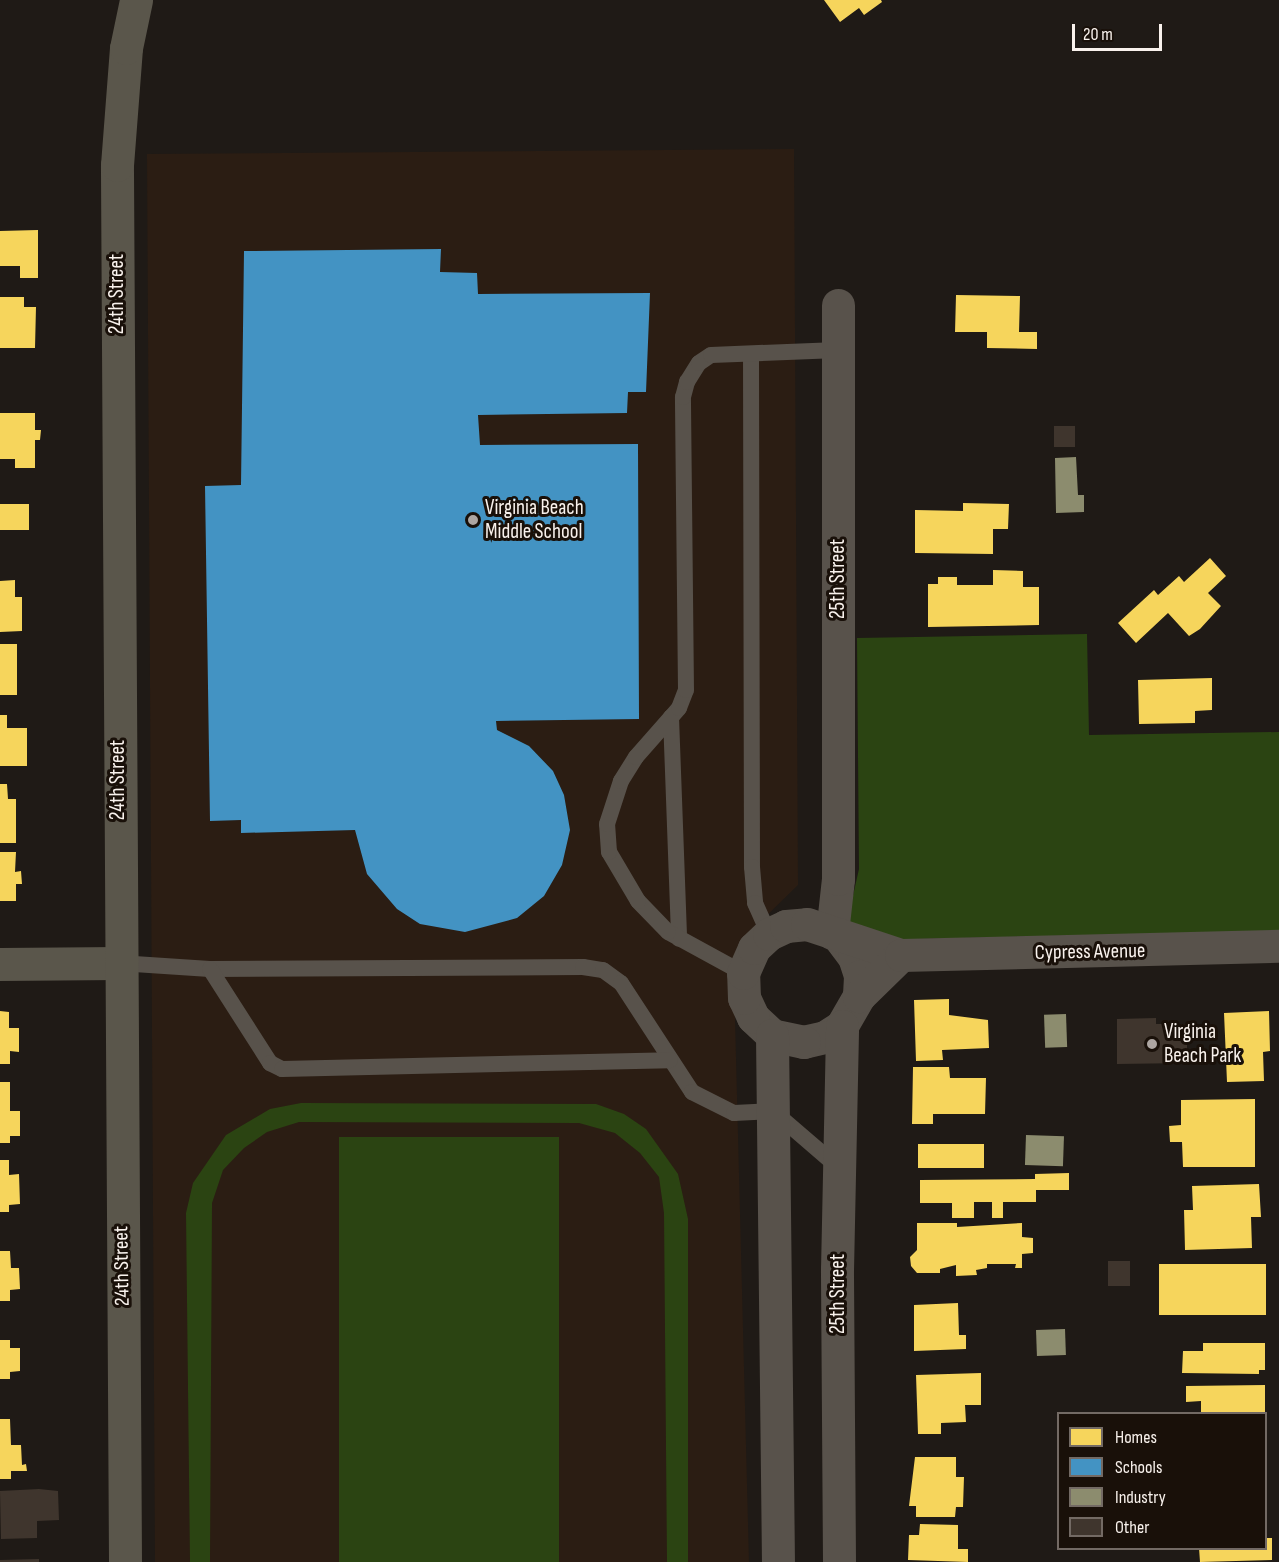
<!DOCTYPE html>
<html>
<head>
<meta charset="utf-8">
<style>
  body { margin:0 }
  #map { position:relative; width:1279px; height:1562px; overflow:hidden; background:#1f1a16; font-family:"Sofia Sans Condensed",sans-serif }
  div>[style] { position:absolute }
  .built>* { inset:0; background:#2b1d13 }
  .green>* { inset:0; background:#2b4412; transform-origin:0 0 }
  .homes>* { inset:0; background:#f6d55c; transform-origin:0 0 }
  .schools>* { inset:0; background:#4393c3 }
  .industry>* { inset:0; background:#8c8c6e; transform-origin:0 0 }
  .building>* { inset:0; background:#3f352d; transform-origin:0 0 }
  .lane>* { height:16px; margin:-8px; padding:0 8px; transform-origin:8px; border-radius:8px; background:#58524b }
  .street>* { height:33px; margin:-16.5px; padding:0 16.5px; transform-origin:16.5px; border-radius:16.5px; background:#58524b }
  .secondary>* { height:33px; margin:-16.5px; padding:0 16.5px; transform-origin:16.5px; border-radius:16.5px; background:#5a564b }
  .dots>* { width:16px; height:16px; translate:-50% -50%; box-sizing:border-box; border:3px solid #191009; border-radius:50% }
  span { translate:-50% -50%; white-space:nowrap; text-align:center; line-height:1.15; -webkit-text-stroke:6px #191009; paint-order:stroke }
  .street-label { font-size:21px; color:#f9f2ed }
  .poi-label { font-size:21px; color:#f9f2ed }
  .left { translate:0 -50%; text-align:left }
  .legend { position:absolute; left:1057px; top:1412px; width:210px; height:138px; box-sizing:border-box; background:#191009; border:2px solid #736a64; margin:0; padding:8px 10px; list-style:none; font-size:18px; color:#f9f2ed }
  .legend li { display:flex; align-items:center; gap:12px; height:30px }
  .legend b { width:30px; border:2px solid #736a64 }
  .scale { position:absolute; left:1072px; top:24px; width:90px; height:27px; box-sizing:border-box; border:3px solid #f9f2ed; border-top:0; padding-left:8px; font-size:18px; line-height:21px; white-space:nowrap; color:#f9f2ed; -webkit-text-stroke:4px #191009; paint-order:stroke }
</style>
</head>
<body>
<div id="map">
  <div class="built">
    <div style="clip-path:polygon(794px 149px,798px 885px,754px 928px,734px 980px,749px 1562px,155px 1562px,147px 154px)"></div>
  </div>
  <div class="green">
    <div style="clip-path:polygon(1087px 634px,1089px 735px,1279px 732px,1279px 931px,872px 940px,847px 922px,859px 869px,857px 638px)"></div>
    <div style="clip-path:polygon(301px 1103px,596px 1104px,624px 1114px,646px 1129px,678px 1174px,688px 1219px,688px 1562px,667px 1562px,664px 1213px,659px 1177px,640px 1153px,615px 1133px,579px 1123px,299px 1122px,267px 1132px,244px 1148px,223px 1170px,212px 1203px,210px 1562px,190px 1562px,186px 1213px,193px 1183px,226px 1135px,270px 1109px)"></div>
    <div style="left:339px;top:1137px;width:220px;height:425px"></div>
  </div>
  <div class="homes">
    <div style="clip-path:polygon(824px 0,881px 0,882px 2px,864px 15px,859px 8px,840px 22px)"></div>
    <div style="clip-path:polygon(38px 230px,38px 278px,20px 278px,20px 266px,0 266px,0 231px)"></div>
    <div style="clip-path:polygon(956px 295px,1020px 296px,1019px 332px,1037px 332px,1037px 349px,987px 348px,987px 332px,955px 332px)"></div>
    <div style="clip-path:polygon(0 297px,24px 297px,24px 307px,36px 307px,35px 348px,0 348px)"></div>
    <div style="clip-path:polygon(0 413px,35px 413px,35px 430px,41px 430px,40px 440px,35px 440px,35px 468px,15px 468px,15px 459px,0 459px)"></div>
    <div style="clip-path:polygon(963px 503px,1009px 504px,1008px 529px,993px 529px,993px 554px,915px 553px,915px 510px,963px 511px)"></div>
    <div style="left:29px;top:504px;width:26px;height:29px;rotate:90deg"></div>
    <div style="clip-path:polygon(1210px 558px,1226px 576px,1208px 593px,1221px 606px,1200px 629px,1189px 636px,1168px 613px,1136px 643px,1118px 623px,1154px 590px,1158px 595px,1179px 576px,1184px 582px)"></div>
    <div style="clip-path:polygon(993px 570px,1023px 571px,1023px 587px,1039px 587px,1039px 625px,928px 627px,928px 584px,938px 584px,938px 577px,957px 577px,957px 585px,993px 585px)"></div>
    <div style="clip-path:polygon(15px 580px,15px 597px,22px 597px,22px 631px,0 632px,0 581px)"></div>
    <div style="left:0;top:644px;width:17px;height:51px"></div>
    <div style="clip-path:polygon(1212px 678px,1212px 710px,1195px 711px,1195px 723px,1139px 724px,1138px 680px)"></div>
    <div style="clip-path:polygon(0 715px,7px 715px,7px 728px,27px 728px,27px 766px,0 766px)"></div>
    <div style="clip-path:polygon(0 784px,7px 784px,8px 799px,16px 799px,16px 843px,0 843px)"></div>
    <div style="clip-path:polygon(0 852px,16px 852px,15px 872px,21px 871px,22px 884px,16px 884px,16px 901px,0 901px)"></div>
    <div style="clip-path:polygon(949px 999px,949px 1015px,988px 1020px,989px 1048px,942px 1050px,943px 1060px,916px 1061px,914px 1000px)"></div>
    <div style="clip-path:polygon(0 1011px,9px 1012px,9px 1028px,19px 1028px,19px 1052px,10px 1051px,10px 1064px,0 1064px)"></div>
    <div style="clip-path:polygon(1269px 1011px,1270px 1051px,1263px 1052px,1264px 1081px,1227px 1082px,1224px 1013px)"></div>
    <div style="clip-path:polygon(913px 1067px,949px 1067px,950px 1078px,986px 1078px,985px 1114px,933px 1114px,933px 1124px,912px 1124px)"></div>
    <div style="clip-path:polygon(0 1082px,10px 1082px,10px 1111px,20px 1111px,20px 1136px,10px 1136px,10px 1143px,0 1143px)"></div>
    <div style="clip-path:polygon(1255px 1099px,1255px 1167px,1183px 1167px,1182px 1142px,1170px 1142px,1169px 1126px,1181px 1125px,1181px 1100px)"></div>
    <div style="left:918px;top:1144px;width:66px;height:24px"></div>
    <div style="clip-path:polygon(0 1160px,9px 1160px,9px 1175px,19px 1174px,20px 1204px,9px 1205px,9px 1212px,0 1212px)"></div>
    <div style="clip-path:polygon(1069px 1173px,1069px 1190px,1036px 1190px,1036px 1202px,1003px 1202px,1003px 1218px,992px 1218px,992px 1202px,974px 1202px,974px 1218px,952px 1218px,952px 1203px,920px 1203px,920px 1180px,1035px 1179px,1035px 1174px)"></div>
    <div style="clip-path:polygon(1259px 1184px,1261px 1217px,1251px 1217px,1252px 1248px,1185px 1250px,1184px 1210px,1193px 1210px,1192px 1186px)"></div>
    <div style="clip-path:polygon(917px 1223px,957px 1223px,957px 1227px,1022px 1223px,1022px 1237px,1033px 1238px,1033px 1253px,1022px 1254px,1022px 1268px,1015px 1268px,1016px 1264px,987px 1264px,987px 1268px,976px 1270px,977px 1275px,956px 1276px,956px 1265px,940px 1269px,940px 1273px,917px 1273px,911px 1266px,910px 1257px,917px 1250px)"></div>
    <div style="clip-path:polygon(0 1251px,10px 1251px,11px 1268px,19px 1268px,20px 1289px,10px 1290px,10px 1301px,0 1301px)"></div>
    <div style="left:1266px;top:1264px;width:51px;height:107px;rotate:90deg"></div>
    <div style="clip-path:polygon(958px 1303px,959px 1335px,966px 1335px,966px 1349px,914px 1351px,914px 1305px)"></div>
    <div style="clip-path:polygon(0 1340px,10px 1340px,10px 1348px,20px 1348px,20px 1371px,10px 1372px,10px 1379px,0 1379px)"></div>
    <div style="clip-path:polygon(1203px 1343px,1265px 1343px,1265px 1370px,1259px 1370px,1259px 1374px,1182px 1373px,1183px 1351px,1203px 1351px)"></div>
    <div style="clip-path:polygon(981px 1373px,981px 1405px,965px 1405px,966px 1422px,941px 1423px,941px 1434px,918px 1434px,916px 1375px)"></div>
    <div style="clip-path:polygon(1265px 1385px,1265px 1414px,1201px 1414px,1201px 1401px,1186px 1402px,1186px 1386px)"></div>
    <div style="clip-path:polygon(0 1419px,10px 1419px,11px 1445px,21px 1445px,22px 1465px,26px 1464px,27px 1471px,11px 1471px,11px 1479px,0 1479px)"></div>
    <div style="clip-path:polygon(915px 1457px,956px 1457px,956px 1477px,964px 1477px,963px 1507px,956px 1507px,955px 1517px,916px 1517px,916px 1506px,909px 1506px)"></div>
    <div style="clip-path:polygon(920px 1524px,958px 1525px,958px 1549px,968px 1549px,968px 1562px,908px 1560px,909px 1535px,919px 1535px)"></div>
    <div style="clip-path:polygon(1266px 1538px,1272px 1538px,1272px 1560px,1200px 1562px,1199px 1548px,1266px 1548px)"></div>
  </div>
  <div class="schools">
    <div style="clip-path:polygon(441px 249px,440px 272px,477px 273px,478px 294px,650px 293px,646px 392px,628px 392px,627px 413px,478px 415px,480px 445px,638px 444px,639px 719px,496px 721px,497px 730px,529px 746px,553px 771px,564px 795px,570px 830px,562px 865px,544px 896px,517px 918px,465px 932px,420px 924px,397px 909px,367px 874px,355px 830px,241px 833px,241px 820px,210px 821px,205px 486px,241px 485px,244px 251px)"></div>
  </div>
  <div class="industry">
    <div style="clip-path:polygon(1076px 457px,1078px 495px,1084px 495px,1084px 512px,1056px 513px,1055px 458px)"></div>
    <div style="left:1066px;top:1014px;width:33px;height:22px;rotate:88deg"></div>
    <div style="left:1026px;top:1135px;width:38px;height:30px;rotate:2deg"></div>
    <div style="left:1065px;top:1329px;width:26px;height:29px;rotate:88deg"></div>
  </div>
  <div class="building">
    <div style="left:1054px;top:426px;width:21px;height:21px"></div>
    <div style="clip-path:polygon(1156px 1018px,1156px 1024px,1187px 1024px,1187px 1063px,1117px 1064px,1117px 1019px)"></div>
    <div style="left:1108px;top:1261px;width:22px;height:25px"></div>
    <div style="clip-path:polygon(39px 1489px,58px 1491px,59px 1520px,37px 1521px,37px 1538px,1px 1539px,0 1491px)"></div>
    <div style="clip-path:polygon(39px 1559px,39px 1562px,0 1562px,0 1560px)"></div>
  </div>
  <div class="lane">
    <div style="left:751px;top:354px;width:513px;rotate:89.89deg"></div>
    <div style="left:752px;top:867px;width:36px;rotate:85deg"></div>
    <div style="left:755px;top:903px;width:34px;rotate:66deg"></div>
    <div style="left:671px;top:717px;width:222px;rotate:87.9deg"></div>
    <div style="left:119px;top:963px;width:91px;rotate:3.8deg"></div>
    <div style="left:210px;top:969px;width:373px;rotate:-0.3deg"></div>
    <div style="left:583px;top:967px;width:20px;rotate:9deg"></div>
    <div style="left:603px;top:970px;width:22px;rotate:36deg"></div>
    <div style="left:621px;top:983px;width:130px;rotate:56.9deg"></div>
    <div style="left:692px;top:1092px;width:47px;rotate:26.6deg"></div>
    <div style="left:734px;top:1113px;width:39px;rotate:-3deg"></div>
    <div style="left:773px;top:1111px;width:86px;rotate:40.7deg"></div>
    <div style="left:210px;top:969px;width:112px;rotate:57.4deg"></div>
    <div style="left:270px;top:1063px;width:13px;rotate:27deg"></div>
    <div style="left:282px;top:1069px;width:388px;rotate:-1.3deg"></div>
    <div style="left:743px;top:973px;width:85px;rotate:-151.3deg"></div>
    <div style="left:668px;top:932px;width:43px;rotate:-134.1deg"></div>
    <div style="left:638px;top:901px;width:57px;rotate:-120.6deg"></div>
    <div style="left:609px;top:852px;width:28px;rotate:-94deg"></div>
    <div style="left:607px;top:824px;width:45px;rotate:-72deg"></div>
    <div style="left:621px;top:781px;width:28px;rotate:-58deg"></div>
    <div style="left:636px;top:757px;width:65px;rotate:-48.7deg"></div>
    <div style="left:679px;top:708px;width:19px;rotate:-69deg"></div>
    <div style="left:686px;top:690px;width:293px;rotate:-90.6deg"></div>
    <div style="left:683px;top:397px;width:16px;rotate:-75deg"></div>
    <div style="left:687px;top:382px;width:22px;rotate:-58deg"></div>
    <div style="left:699px;top:363px;width:14px;rotate:-34deg"></div>
    <div style="left:711px;top:355px;width:127px;rotate:-2.3deg"></div>
  </div>
  <div class="street">
    <div style="left:832px;top:933px;width:54px;rotate:-83.7deg"></div>
    <div style="left:838px;top:879px;width:574px;rotate:-90deg"></div>
    <div style="left:839px;top:937px;width:25px;rotate:53deg"></div>
    <div style="left:854px;top:957px;width:20px;rotate:72deg"></div>
    <div style="left:860px;top:976px;width:20px;rotate:93deg"></div>
    <div style="left:859px;top:996px;width:34px;rotate:120deg"></div>
    <div style="left:842px;top:1026px;width:20px;rotate:147deg"></div>
    <div style="left:825px;top:1037px;width:22px;rotate:167deg"></div>
    <div style="left:804px;top:1042px;width:33px;rotate:-168deg"></div>
    <div style="left:772px;top:1035px;width:26px;rotate:-137deg"></div>
    <div style="left:753px;top:1017px;width:21px;rotate:-115deg"></div>
    <div style="left:744px;top:998px;width:25px;rotate:-92deg"></div>
    <div style="left:743px;top:973px;width:27px;rotate:-66deg"></div>
    <div style="left:754px;top:948px;width:21px;rotate:-43deg"></div>
    <div style="left:769px;top:934px;width:19px;rotate:-25deg"></div>
    <div style="left:786px;top:926px;width:21px;rotate:-5deg"></div>
    <div style="left:807px;top:924px;width:99px;rotate:18.3deg"></div>
    <div style="left:901px;top:955px;width:59px;rotate:135.7deg"></div>
    <div style="left:901px;top:955px;width:378px;rotate:-1.4deg"></div>
    <div style="left:772px;top:1035px;width:527px;rotate:89.35deg"></div>
    <div style="left:839px;top:1562px;width:292px;rotate:-90.4deg"></div>
    <div style="left:837px;top:1270px;width:244px;rotate:-88.8deg"></div>
  </div>
  <div class="secondary">
    <div style="left:0;top:964px;width:119px;rotate:-0.5deg"></div>
    <div style="left:125px;top:1562px;width:1397px;rotate:-90.33deg"></div>
    <div style="left:117px;top:165px;width:117px;rotate:-85.6deg"></div>
    <div style="left:126px;top:48px;width:49px;rotate:-78.2deg"></div>
  </div>
  <div class="dots">
    <div style="left:473px;top:520px;background:#ada6a2"></div>
    <div style="left:1152px;top:1044px;background:#ada6a2"></div>
  </div>
  <div class="street-label">
    <span style="left:117px;top:294px;rotate:-90deg">24th Street</span>
    <span style="left:838px;top:579px;rotate:-90deg">25th Street</span>
    <span style="left:118px;top:780px;rotate:-90deg">24th Street</span>
    <span style="left:1090px;top:952px;rotate:-1deg">Cypress Avenue</span>
    <span style="left:122px;top:1266px;rotate:-91deg">24th Street</span>
    <span style="left:838px;top:1294px;rotate:-90deg">25th Street</span>
  </div>
  <div class="poi-label">
    <span class="left" style="left:485px;top:520px">Virginia Beach<br>Middle School</span>
    <span class="left" style="left:1164px;top:1044px">Virginia<br>Beach Park</span>
  </div>
  <ul class="legend">
  <li><b style="height:16px;background:#f6d55c"></b>Homes</li>
  <li><b style="height:16px;background:#4393c3"></b>Schools</li>
  <li><b style="height:16px;background:#8c8c6e"></b>Industry</li>
  <li><b style="height:16px;background:#3f352d"></b>Other</li>
  </ul>
  <div class="scale">20 m</div>
</div>
</body>
</html>
